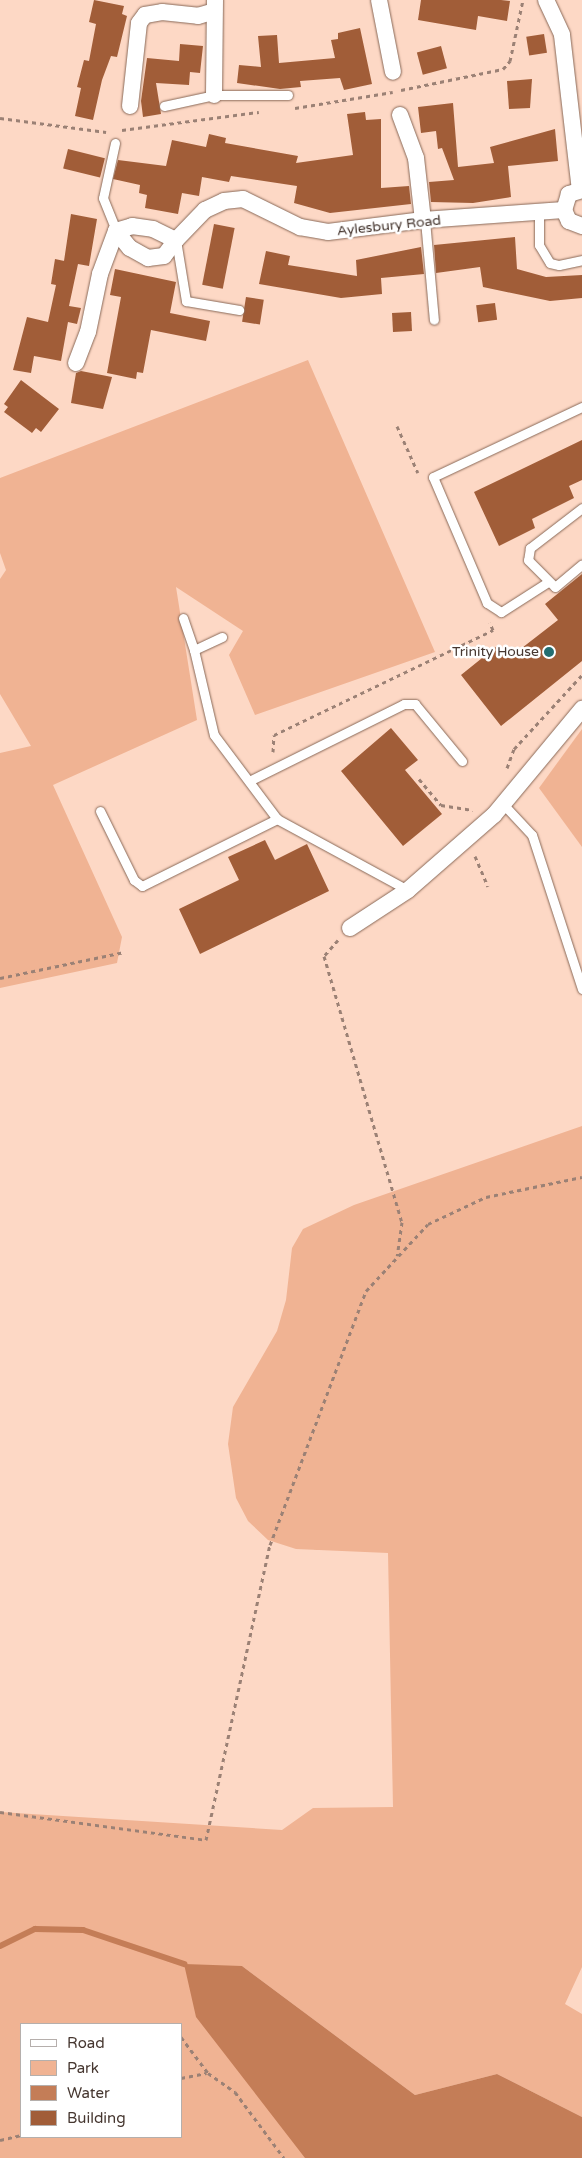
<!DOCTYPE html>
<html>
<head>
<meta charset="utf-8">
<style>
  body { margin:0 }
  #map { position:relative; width:582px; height:2158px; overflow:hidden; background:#fdd8c5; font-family:"Varela Round",sans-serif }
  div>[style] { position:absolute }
  .green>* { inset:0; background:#f0b393 }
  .water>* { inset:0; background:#c47d57 }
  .stream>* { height:6px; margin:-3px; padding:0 3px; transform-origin:3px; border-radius:3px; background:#c47d57 }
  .building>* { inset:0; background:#a15d38; transform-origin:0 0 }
  .path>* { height:3px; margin-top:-1.5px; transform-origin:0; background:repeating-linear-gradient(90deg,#9b8175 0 4px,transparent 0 8px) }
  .roads { filter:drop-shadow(0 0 1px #896958) drop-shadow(0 0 1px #896958) }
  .lane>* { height:9px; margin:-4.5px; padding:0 4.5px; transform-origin:4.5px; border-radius:4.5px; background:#fff }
  .street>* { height:16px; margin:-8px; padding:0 8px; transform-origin:8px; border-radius:8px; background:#fff }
  .dots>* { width:14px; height:14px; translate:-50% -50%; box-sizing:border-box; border:2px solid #fff; border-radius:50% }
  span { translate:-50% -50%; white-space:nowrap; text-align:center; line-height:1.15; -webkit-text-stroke:5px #fff; paint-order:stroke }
  .street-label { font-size:14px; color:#463730 }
  .poi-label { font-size:14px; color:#463730 }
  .right { translate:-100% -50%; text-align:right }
  .legend { position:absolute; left:20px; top:2023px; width:162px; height:115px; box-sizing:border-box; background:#fff; border:1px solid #b5afac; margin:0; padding:6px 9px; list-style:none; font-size:15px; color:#463730 }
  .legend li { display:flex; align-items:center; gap:10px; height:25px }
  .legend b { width:25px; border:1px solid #b5afac }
</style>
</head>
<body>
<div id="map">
  <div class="green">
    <div style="clip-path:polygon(308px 360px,435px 652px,255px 715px,229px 655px,243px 631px,176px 587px,197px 720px,53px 785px,122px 937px,117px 963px,0 988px,0 753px,31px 746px,0 694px,0 579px,6px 570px,0 553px,0 478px)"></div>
    <div style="clip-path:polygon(582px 729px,582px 847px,539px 788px)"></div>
    <div style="clip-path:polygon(evenodd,582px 1126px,582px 1967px,565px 2004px,582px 2014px,582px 2117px,497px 2074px,415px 2095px,242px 1966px,306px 2158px,0 2158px,0 1812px,282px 1830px,313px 1808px,393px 1807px,388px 1553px,296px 1549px,268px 1540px,248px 1521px,236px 1498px,228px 1444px,233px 1407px,277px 1331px,286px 1300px,292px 1248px,303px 1229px,354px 1205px,582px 1126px,21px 2024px,181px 2024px,181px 2137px,21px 2137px,21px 2024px)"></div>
  </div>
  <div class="water">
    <div style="clip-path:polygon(184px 1964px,242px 1966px,415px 2095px,497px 2074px,582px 2117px,582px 2158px,305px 2158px,196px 2017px)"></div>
  </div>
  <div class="stream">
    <div style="left:0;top:1946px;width:39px;rotate:-26deg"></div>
    <div style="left:35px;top:1929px;width:48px;rotate:1.2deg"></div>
    <div style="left:83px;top:1930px;width:107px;rotate:18.6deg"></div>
  </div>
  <div class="building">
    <div style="clip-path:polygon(94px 0,124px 6px,122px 14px,127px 16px,117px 57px,111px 56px,102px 80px,93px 120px,75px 116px,81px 88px,77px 87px,84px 60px,89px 61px,96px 24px,89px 22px)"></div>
    <div style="clip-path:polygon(421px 0,501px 0,510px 1px,507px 21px,478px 16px,476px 30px,418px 20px)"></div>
    <div style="clip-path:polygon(360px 28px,372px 84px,344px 90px,340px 78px,300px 81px,301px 87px,280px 89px,237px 83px,239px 65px,261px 67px,258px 36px,277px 35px,279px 63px,335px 58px,331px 40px,338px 39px,338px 33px)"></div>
    <div style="left:544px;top:34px;width:19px;height:18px;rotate:81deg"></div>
    <div style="clip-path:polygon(180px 44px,203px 46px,200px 73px,190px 72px,189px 85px,156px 83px,161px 114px,143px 117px,141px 101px,147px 58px,179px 61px)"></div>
    <div style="left:441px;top:46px;width:23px;height:25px;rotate:75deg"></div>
    <div style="clip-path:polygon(532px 79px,530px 108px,509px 109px,507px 81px)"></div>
    <div style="clip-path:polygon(453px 103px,458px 167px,494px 163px,490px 147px,555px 129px,558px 161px,508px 166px,511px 197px,473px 203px,431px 202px,429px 182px,454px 180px,442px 148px,438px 149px,436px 131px,421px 133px,418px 107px)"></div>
    <div style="clip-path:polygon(365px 112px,366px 120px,381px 119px,381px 188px,409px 186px,411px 204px,330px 213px,294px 203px,297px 186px,231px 176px,229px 182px,202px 177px,199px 196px,182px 193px,178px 214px,145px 208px,147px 195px,139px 193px,140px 185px,113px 179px,118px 160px,166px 166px,172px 140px,206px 147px,209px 134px,226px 138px,225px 143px,298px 156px,296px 163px,353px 155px,347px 114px)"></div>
    <div style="left:68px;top:149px;width:38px;height:20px;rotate:14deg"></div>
    <div style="clip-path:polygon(71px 214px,97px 219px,89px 266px,78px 264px,69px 306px,81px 308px,77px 324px,68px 322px,61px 361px,34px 356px,31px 373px,13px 370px,27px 317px,48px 322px,56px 285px,51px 284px,55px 259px,69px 262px,64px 261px)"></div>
    <div style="left:214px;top:224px;width:21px;height:62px;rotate:11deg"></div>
    <div style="clip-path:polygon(515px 237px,517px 269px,546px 277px,582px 275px,582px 298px,550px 301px,483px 287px,480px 267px,436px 273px,434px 245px)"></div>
    <div style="clip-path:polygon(421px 247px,424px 274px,381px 278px,382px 294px,341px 298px,259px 284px,266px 251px,290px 256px,288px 265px,357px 276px,356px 260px)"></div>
    <div style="clip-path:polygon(115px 269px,176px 282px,170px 313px,210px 321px,206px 341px,151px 330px,143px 373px,137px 372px,136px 379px,107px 373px,121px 297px,110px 295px)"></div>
    <div style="left:246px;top:297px;width:18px;height:25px;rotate:9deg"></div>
    <div style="left:495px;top:303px;width:17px;height:19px;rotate:83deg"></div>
    <div style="left:411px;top:312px;width:19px;height:19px;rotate:87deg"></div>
    <div style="clip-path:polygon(81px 371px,112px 377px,103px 409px,71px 403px,76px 373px)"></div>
    <div style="clip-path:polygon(21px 380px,59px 409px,41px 432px,36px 428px,32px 433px,4px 412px,8px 407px,4px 404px)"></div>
    <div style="clip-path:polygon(582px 440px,582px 480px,569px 486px,574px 498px,532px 519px,535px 528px,499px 546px,474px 492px)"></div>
    <div style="clip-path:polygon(582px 574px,582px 661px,501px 726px,461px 675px,497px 646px,509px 658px,558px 620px,545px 604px)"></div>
    <div style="clip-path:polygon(391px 728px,418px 760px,405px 770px,442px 814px,403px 846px,341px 771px)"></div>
    <div style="clip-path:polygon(265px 840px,275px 860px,307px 844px,329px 891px,200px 954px,179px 909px,239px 880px,228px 857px)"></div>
  </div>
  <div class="path">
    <div style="left:401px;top:90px;width:104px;rotate:-11.6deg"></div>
    <div style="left:503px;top:69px;width:11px;rotate:-49deg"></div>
    <div style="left:510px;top:61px;width:62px;rotate:-78deg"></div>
    <div style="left:295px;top:108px;width:99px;rotate:-9.3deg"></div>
    <div style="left:0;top:118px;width:107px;rotate:7.5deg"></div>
    <div style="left:122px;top:130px;width:138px;rotate:-7.5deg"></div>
    <div style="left:397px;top:426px;width:51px;rotate:65.9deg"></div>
    <div style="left:273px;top:752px;width:17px;rotate:-87deg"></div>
    <div style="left:274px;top:735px;width:243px;rotate:-25.6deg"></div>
    <div style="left:493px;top:630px;width:8px;rotate:-113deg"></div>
    <div style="left:507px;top:768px;width:20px;rotate:-70deg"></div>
    <div style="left:514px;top:749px;width:100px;rotate:-47.4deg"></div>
    <div style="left:419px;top:779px;width:34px;rotate:50deg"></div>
    <div style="left:441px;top:805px;width:32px;rotate:9deg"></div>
    <div style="left:475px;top:856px;width:33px;rotate:67deg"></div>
    <div style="left:338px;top:940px;width:21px;rotate:131deg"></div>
    <div style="left:324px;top:956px;width:277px;rotate:73.7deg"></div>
    <div style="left:402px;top:1222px;width:34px;rotate:98deg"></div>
    <div style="left:0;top:978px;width:127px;rotate:-11.8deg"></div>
    <div style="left:0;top:1812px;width:208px;rotate:7.7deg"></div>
    <div style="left:206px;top:1840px;width:302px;rotate:-77.8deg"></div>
    <div style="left:270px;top:1545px;width:272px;rotate:-69.3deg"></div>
    <div style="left:366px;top:1291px;width:91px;rotate:-47.2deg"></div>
    <div style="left:428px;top:1224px;width:64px;rotate:-25deg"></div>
    <div style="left:486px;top:1197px;width:98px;rotate:-11.8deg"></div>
    <div style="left:181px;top:2037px;width:45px;rotate:53.1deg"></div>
    <div style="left:208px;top:2073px;width:33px;rotate:35deg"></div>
    <div style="left:235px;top:2092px;width:82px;rotate:53.4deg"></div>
    <div style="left:181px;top:2078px;width:26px;rotate:-11deg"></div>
    <div style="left:0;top:2140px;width:22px;rotate:-13deg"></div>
  </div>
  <div class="roads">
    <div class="lane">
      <div style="left:164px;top:106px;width:51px;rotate:-12.4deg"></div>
      <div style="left:214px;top:95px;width:74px"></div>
      <div style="left:115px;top:143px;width:56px;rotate:102.3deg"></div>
      <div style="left:103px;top:198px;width:35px;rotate:68deg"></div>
      <div style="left:539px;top:213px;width:32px;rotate:90deg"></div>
      <div style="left:539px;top:245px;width:21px;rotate:59deg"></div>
      <div style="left:550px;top:263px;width:9px;rotate:13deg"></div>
      <div style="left:559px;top:265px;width:24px;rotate:-12deg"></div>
      <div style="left:425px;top:220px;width:100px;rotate:84.9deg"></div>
      <div style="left:176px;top:240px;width:62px;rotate:80.7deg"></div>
      <div style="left:186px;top:301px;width:54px;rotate:9.6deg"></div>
      <div style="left:582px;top:508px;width:66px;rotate:142.4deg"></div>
      <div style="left:530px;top:548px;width:12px;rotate:99deg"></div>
      <div style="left:528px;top:560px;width:38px;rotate:45deg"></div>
      <div style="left:555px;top:587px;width:35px;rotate:-40deg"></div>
      <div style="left:548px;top:582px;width:56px;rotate:147.4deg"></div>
      <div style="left:501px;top:612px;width:17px;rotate:-147deg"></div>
      <div style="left:487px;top:603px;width:137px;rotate:-113.2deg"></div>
      <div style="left:433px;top:477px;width:165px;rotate:-25.2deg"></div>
      <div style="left:183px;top:618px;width:34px;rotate:71deg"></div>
      <div style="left:194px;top:650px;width:87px;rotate:76.8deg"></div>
      <div style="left:214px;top:735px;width:105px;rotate:53.1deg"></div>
      <div style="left:277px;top:819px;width:149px;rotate:28.5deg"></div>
      <div style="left:194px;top:650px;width:31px;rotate:-25deg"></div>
      <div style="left:249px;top:781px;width:173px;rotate:-26.4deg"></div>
      <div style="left:404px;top:704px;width:11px"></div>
      <div style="left:415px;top:704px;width:74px;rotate:50.5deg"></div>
      <div style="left:504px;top:805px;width:41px;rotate:47deg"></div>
      <div style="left:532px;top:835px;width:162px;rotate:72deg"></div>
      <div style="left:100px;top:811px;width:77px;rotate:63.8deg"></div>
      <div style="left:134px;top:880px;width:10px;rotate:37deg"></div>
      <div style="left:142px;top:886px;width:151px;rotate:-26.4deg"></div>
    </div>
    <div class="street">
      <div style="left:379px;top:0;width:73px;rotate:79deg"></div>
      <div style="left:546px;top:0;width:38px;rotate:65deg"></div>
      <div style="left:562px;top:35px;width:156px;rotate:83.4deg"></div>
      <div style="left:214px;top:95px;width:95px;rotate:-89.4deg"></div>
      <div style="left:130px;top:106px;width:83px;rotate:-83.8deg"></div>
      <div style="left:139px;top:23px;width:10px;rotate:-53deg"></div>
      <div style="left:145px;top:15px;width:17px;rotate:-10deg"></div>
      <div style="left:162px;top:12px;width:36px;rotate:6deg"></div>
      <div style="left:198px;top:16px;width:17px;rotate:-17deg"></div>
      <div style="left:400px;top:115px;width:46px;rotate:69.6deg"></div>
      <div style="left:416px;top:158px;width:62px;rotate:83.6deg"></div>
      <div style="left:582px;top:190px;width:14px;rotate:163deg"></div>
      <div style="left:569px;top:194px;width:17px;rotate:107deg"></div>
      <div style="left:564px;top:210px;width:12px;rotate:66deg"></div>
      <div style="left:569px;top:221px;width:14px;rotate:21deg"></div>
      <div style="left:116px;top:231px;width:22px;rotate:51deg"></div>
      <div style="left:130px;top:248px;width:21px;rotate:29deg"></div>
      <div style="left:148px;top:258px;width:16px;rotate:-7deg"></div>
      <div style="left:164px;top:256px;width:20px;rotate:-53deg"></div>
      <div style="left:76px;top:363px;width:33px;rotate:-69deg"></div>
      <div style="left:88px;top:332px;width:59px;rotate:-78.3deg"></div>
      <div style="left:100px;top:274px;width:46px;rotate:-69.6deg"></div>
      <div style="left:116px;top:231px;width:17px;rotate:-17deg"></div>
      <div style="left:132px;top:226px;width:21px;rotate:8deg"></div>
      <div style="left:153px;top:229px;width:25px;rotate:26deg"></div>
      <div style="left:176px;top:240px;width:42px;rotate:-46deg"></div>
      <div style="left:205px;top:210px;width:21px;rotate:-25deg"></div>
      <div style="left:224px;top:201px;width:19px;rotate:-6deg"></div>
      <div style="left:243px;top:199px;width:64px;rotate:26.2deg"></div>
      <div style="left:300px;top:227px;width:28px;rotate:10deg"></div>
      <div style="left:328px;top:232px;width:96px;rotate:-7.2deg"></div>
      <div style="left:423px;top:220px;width:141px;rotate:-4.1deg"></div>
      <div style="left:350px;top:928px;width:69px;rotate:-33.2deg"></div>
      <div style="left:408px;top:890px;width:114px;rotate:-41.1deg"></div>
      <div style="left:494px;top:815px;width:138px;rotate:-50.3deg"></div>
    </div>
  </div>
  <div class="dots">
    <div style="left:549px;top:652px;background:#236e71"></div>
  </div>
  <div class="street-label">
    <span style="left:389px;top:226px;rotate:-6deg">Aylesbury Road</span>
  </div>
  <div class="poi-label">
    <span class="right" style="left:539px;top:652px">Trinity House</span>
  </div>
  <ul class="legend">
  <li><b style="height:6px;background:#fff"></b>Road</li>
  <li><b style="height:14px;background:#f0b393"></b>Park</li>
  <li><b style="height:14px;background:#c47d57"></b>Water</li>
  <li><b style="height:14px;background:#a15d38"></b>Building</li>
  </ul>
</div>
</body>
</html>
